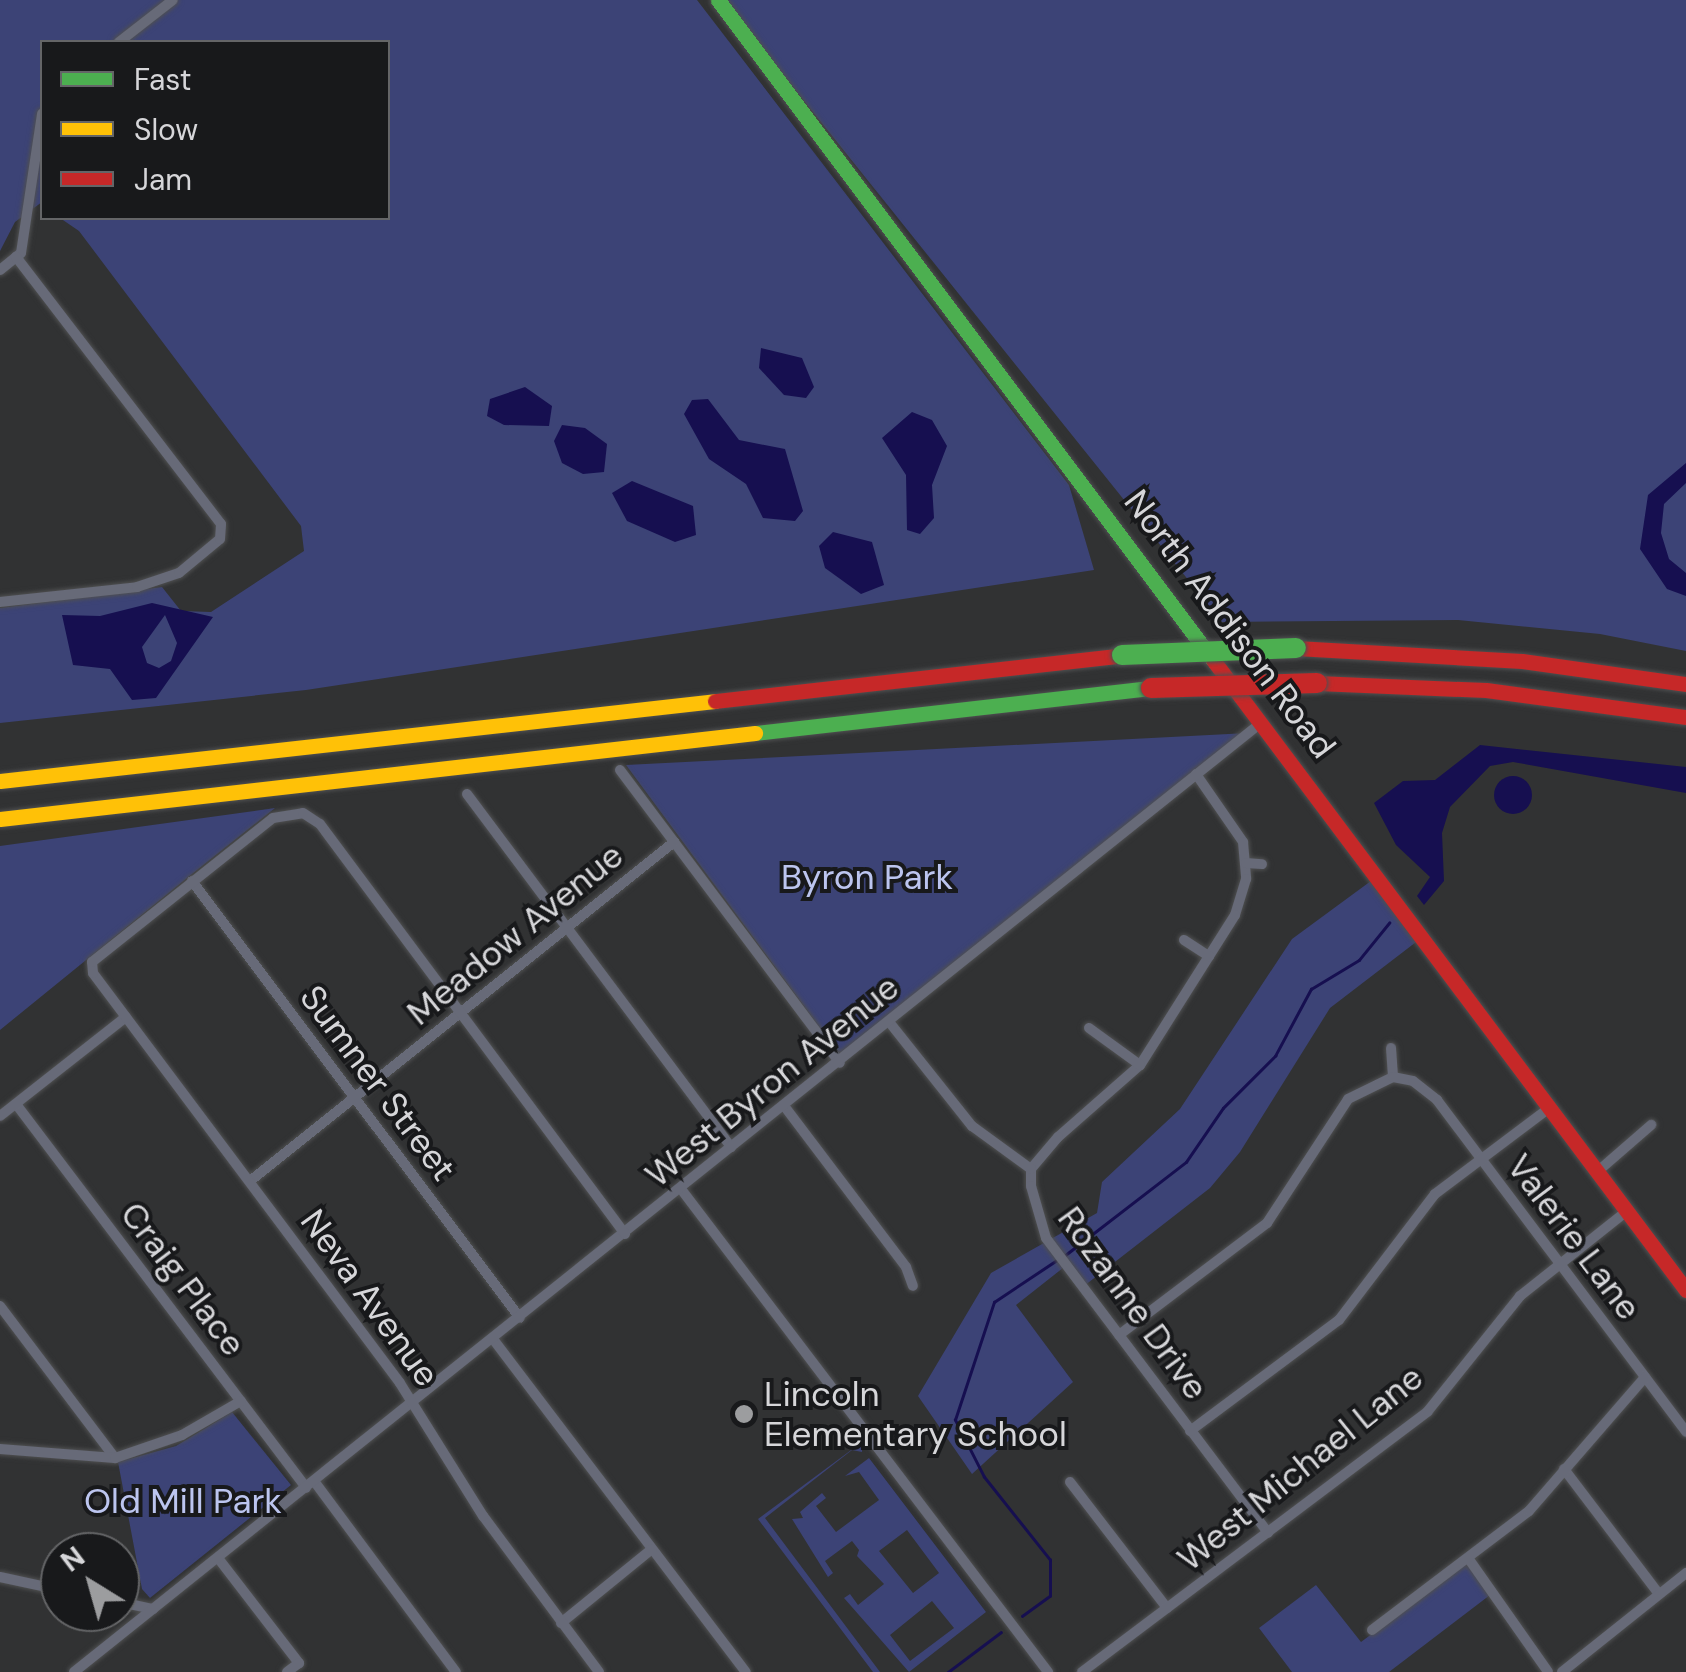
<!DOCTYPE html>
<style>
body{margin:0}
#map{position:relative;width:1686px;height:1672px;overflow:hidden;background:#313233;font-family:"DM Sans",sans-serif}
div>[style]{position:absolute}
.green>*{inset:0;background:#3c4376}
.water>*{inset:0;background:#160f50}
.round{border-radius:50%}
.stream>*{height:2.5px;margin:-1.25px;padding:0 1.25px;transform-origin:1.25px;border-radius:1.25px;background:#160f50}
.roads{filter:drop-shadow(0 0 2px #4f5051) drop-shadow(0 0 2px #4f5051)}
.street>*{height:10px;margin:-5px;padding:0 5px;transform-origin:5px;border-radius:5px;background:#676a78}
.fast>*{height:15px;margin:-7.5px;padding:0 7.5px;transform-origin:7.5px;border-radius:7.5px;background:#4caf50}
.slow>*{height:15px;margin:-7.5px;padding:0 7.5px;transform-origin:7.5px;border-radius:7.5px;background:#ffc107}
.jam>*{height:15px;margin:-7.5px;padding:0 7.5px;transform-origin:7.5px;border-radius:7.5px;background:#c62828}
.bridges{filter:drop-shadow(0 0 2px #4f5051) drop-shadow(0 0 2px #4f5051)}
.fast-bridge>*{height:20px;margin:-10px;padding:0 10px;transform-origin:10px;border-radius:10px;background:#4caf50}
.jam-bridge>*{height:20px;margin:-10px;padding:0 10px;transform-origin:10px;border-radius:10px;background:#c62828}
.dots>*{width:28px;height:28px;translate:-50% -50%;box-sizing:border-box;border:5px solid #18191b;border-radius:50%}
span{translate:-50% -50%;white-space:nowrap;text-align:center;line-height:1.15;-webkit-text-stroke:8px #18191b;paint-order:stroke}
.street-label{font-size:35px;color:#d6d6d9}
.park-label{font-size:35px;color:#bcc5ef}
.poi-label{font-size:35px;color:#d6d6d9}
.left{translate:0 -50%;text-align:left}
.legend{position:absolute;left:40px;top:40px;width:350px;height:180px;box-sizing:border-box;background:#18191b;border:2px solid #646567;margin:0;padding:12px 18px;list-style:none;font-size:30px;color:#d6d6d9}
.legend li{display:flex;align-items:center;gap:20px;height:50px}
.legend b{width:50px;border:2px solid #646567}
.north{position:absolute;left:40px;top:1532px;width:100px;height:100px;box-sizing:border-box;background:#18191b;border:2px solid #646567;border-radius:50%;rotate:323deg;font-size:28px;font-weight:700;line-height:40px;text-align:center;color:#d6d6d9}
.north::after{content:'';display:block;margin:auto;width:35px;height:45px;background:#9c9d9f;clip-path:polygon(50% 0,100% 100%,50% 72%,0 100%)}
</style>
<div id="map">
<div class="green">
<div style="clip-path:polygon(0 0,697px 0,1069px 485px,1094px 570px,306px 690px,0 723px,0 608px,162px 587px,181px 611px,211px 612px,304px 551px,301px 526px,79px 231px,60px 218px,388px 218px,388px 42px,42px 42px,42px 202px,15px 222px,0 251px)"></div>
<div style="clip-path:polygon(723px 0,1686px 0,1686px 651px,1600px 634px,1458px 620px,1222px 622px)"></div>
<div style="clip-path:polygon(1248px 733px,840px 1055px,626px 765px)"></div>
<div style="clip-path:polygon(275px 808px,192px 874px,0 1030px,0 846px)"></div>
<div style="clip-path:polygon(1375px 878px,1420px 939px,1330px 1008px,1240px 1152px,1210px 1188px,1084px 1286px,1068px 1264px,1016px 1305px,1073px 1382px,972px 1474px,918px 1396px,991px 1273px,1097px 1213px,1102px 1182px,1180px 1109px,1292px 939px)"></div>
<div style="clip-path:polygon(232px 1412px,291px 1485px,150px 1598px,142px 1589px,118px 1462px,176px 1446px)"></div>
<div style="clip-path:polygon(862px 1442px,862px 1452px,852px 1450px,765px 1518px,880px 1672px,873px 1672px,758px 1519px)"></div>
<div style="clip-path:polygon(evenodd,869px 1458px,986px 1612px,909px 1672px,844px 1598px,850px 1594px,858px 1605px,884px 1584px,857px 1556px,859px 1550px,852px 1541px,825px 1561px,833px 1573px,828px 1577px,792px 1519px,803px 1518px,800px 1512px,822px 1493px,826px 1498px,816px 1506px,836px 1532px,879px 1500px,859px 1472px,845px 1476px,869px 1458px,907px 1530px,939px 1573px,913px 1593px,879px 1551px,907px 1530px,869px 1458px,932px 1601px,954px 1628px,910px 1661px,890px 1635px,932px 1601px)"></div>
<div style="clip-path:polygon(1468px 1562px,1490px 1595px,1389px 1672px,1292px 1672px,1259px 1628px,1316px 1585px,1361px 1642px)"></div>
</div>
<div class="water">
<div style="clip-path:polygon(761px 348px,802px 358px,814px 387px,806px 398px,784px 395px,759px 368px)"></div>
<div style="clip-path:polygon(525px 387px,552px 406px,549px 426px,504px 425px,487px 416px,490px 399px)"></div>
<div style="clip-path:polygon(708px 399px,739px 440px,785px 449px,803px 511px,795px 521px,763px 518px,746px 484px,709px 459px,684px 414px,692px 400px)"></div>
<div style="clip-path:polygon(912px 412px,932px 420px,947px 446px,932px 485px,934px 518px,920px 534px,907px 530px,906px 475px,882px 438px)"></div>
<div style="clip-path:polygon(562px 425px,585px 428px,607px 444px,604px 472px,583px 474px,562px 463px,554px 441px)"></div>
<div style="clip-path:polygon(1686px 463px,1686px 483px,1664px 504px,1661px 533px,1669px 559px,1686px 573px,1686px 596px,1667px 589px,1640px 549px,1648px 495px)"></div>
<div style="clip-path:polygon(632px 481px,693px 506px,696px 535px,675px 542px,627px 521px,612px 493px)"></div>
<div style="clip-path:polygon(833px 532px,872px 542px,884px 585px,861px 594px,825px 568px,819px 546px)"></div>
<div style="clip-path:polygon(evenodd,152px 603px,213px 617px,156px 698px,132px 700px,110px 669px,73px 665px,62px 615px,100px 616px,152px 603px,165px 615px,177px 643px,171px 661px,159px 668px,147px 663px,142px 647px,165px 615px)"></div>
<div style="clip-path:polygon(1480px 745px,1686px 767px,1686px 793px,1513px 762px,1490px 766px,1450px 807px,1442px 833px,1444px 881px,1424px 905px,1417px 896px,1430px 877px,1396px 845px,1374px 803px,1403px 781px,1435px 780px)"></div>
<div class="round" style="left:1494px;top:776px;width:38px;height:38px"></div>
</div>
<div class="stream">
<div style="left:1064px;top:1256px;width:154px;rotate:-37.6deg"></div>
<div style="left:1186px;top:1162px;width:65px;rotate:-55.6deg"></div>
<div style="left:1223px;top:1108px;width:74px;rotate:-45deg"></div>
<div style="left:1275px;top:1056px;width:76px;rotate:-61.8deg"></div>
<div style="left:1311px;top:989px;width:56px;rotate:-31.1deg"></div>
<div style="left:1359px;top:960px;width:48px;rotate:-51deg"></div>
<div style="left:1022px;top:1616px;width:34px;rotate:-36deg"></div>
<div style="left:1050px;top:1596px;width:36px;rotate:-90deg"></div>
<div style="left:1050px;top:1560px;width:106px;rotate:-128.5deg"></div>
<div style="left:984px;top:1477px;width:64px;rotate:-117deg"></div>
<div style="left:955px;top:1420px;width:124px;rotate:-71.7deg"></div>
<div style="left:994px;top:1302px;width:76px;rotate:-33.7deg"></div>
<div style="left:948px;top:1672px;width:66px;rotate:-37deg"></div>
</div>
<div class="roads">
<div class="street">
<div style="left:119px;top:42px;width:68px;rotate:-37.9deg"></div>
<div style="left:0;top:270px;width:27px;rotate:-39deg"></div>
<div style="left:21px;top:253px;width:141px;rotate:-81.4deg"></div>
<div style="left:0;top:602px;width:138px;rotate:-6.2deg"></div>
<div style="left:137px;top:587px;width:44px;rotate:-18.4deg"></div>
<div style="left:179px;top:573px;width:53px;rotate:-39.7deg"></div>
<div style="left:220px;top:539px;width:15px;rotate:-86deg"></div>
<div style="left:221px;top:524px;width:337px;rotate:-127.5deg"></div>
<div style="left:620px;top:770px;width:366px;rotate:53.1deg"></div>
<div style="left:1196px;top:774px;width:83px;rotate:55.3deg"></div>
<div style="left:1243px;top:842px;width:37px;rotate:85deg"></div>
<div style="left:1246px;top:879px;width:38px;rotate:107deg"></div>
<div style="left:1235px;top:915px;width:178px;rotate:122.3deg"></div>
<div style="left:1140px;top:1065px;width:109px;rotate:138.7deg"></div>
<div style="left:1058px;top:1137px;width:42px;rotate:130.2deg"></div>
<div style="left:1031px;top:1169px;width:17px;rotate:90deg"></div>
<div style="left:1031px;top:1186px;width:54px;rotate:73.9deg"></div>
<div style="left:1046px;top:1238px;width:369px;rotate:53deg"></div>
<div style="left:467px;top:794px;width:441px;rotate:53.2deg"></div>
<div style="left:1246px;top:863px;width:16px;rotate:4deg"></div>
<div style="left:192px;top:881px;width:546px;rotate:53.11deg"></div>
<div style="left:1184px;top:940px;width:30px;rotate:33deg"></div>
<div style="left:890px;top:1023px;width:132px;rotate:51.5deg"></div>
<div style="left:972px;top:1126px;width:73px;rotate:36.1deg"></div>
<div style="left:1089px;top:1028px;width:63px;rotate:36deg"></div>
<div style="left:1391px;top:1048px;width:29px;rotate:86deg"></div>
<div style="left:16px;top:1104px;width:481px;rotate:52.9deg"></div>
<div style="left:785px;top:1107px;width:201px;rotate:52.9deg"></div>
<div style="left:906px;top:1267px;width:20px;rotate:70deg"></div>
<div style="left:0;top:1116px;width:160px;rotate:-38.2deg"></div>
<div style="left:1597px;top:1172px;width:72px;rotate:-41deg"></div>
<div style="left:250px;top:1181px;width:543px;rotate:-38.64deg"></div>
<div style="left:681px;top:1189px;width:607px;rotate:52.77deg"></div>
<div style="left:0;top:1306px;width:191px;rotate:52.9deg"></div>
<div style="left:1119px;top:1335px;width:186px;rotate:-37.1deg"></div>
<div style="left:1267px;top:1223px;width:148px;rotate:-56.8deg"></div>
<div style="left:1348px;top:1099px;width:50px;rotate:-26.1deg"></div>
<div style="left:1393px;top:1077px;width:20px;rotate:11deg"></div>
<div style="left:1413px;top:1081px;width:31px;rotate:38deg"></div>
<div style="left:1437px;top:1100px;width:415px;rotate:53.1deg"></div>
<div style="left:493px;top:1339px;width:418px;rotate:52.8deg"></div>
<div style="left:1190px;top:1431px;width:186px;rotate:-36.7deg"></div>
<div style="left:1339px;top:1320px;width:158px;rotate:-52.7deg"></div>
<div style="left:1435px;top:1194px;width:143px;rotate:-37deg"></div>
<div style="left:0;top:1449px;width:115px;rotate:4.5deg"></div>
<div style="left:115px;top:1458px;width:71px;rotate:-18.9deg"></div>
<div style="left:182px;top:1435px;width:68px;rotate:-30deg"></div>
<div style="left:1564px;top:1469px;width:157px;rotate:52.8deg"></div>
<div style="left:314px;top:1481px;width:238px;rotate:53.4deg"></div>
<div style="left:1070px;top:1482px;width:159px;rotate:52.4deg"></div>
<div style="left:218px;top:1558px;width:133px;rotate:52.4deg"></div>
<div style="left:299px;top:1663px;width:15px;rotate:143deg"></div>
<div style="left:1468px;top:1558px;width:139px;rotate:54.9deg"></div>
<div style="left:0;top:1577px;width:61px;rotate:12.2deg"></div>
<div style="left:120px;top:1602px;width:34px;rotate:12deg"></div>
<div style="left:561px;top:1623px;width:117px;rotate:-39.1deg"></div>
<div style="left:1372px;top:1630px;width:197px;rotate:-37.2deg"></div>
<div style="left:1529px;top:1511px;width:177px;rotate:-49.1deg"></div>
<div style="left:74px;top:1672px;width:1521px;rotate:-38.65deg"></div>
<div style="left:599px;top:1672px;width:194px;rotate:-126.6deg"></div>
<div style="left:483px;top:1516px;width:157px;rotate:-122deg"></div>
<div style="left:400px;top:1383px;width:512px;rotate:-126.83deg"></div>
<div style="left:93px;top:973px;width:11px;rotate:-95deg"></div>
<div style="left:92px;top:962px;width:231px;rotate:-38.5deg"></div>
<div style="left:273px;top:818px;width:30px;rotate:-9deg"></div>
<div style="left:303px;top:813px;width:20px;rotate:33deg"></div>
<div style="left:320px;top:824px;width:511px;rotate:53.35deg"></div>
<div style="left:1082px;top:1672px;width:433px;rotate:-37deg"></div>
<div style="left:1428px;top:1411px;width:147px;rotate:-51.3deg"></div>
<div style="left:1520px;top:1296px;width:137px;rotate:-38.5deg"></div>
<div style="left:1562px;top:1672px;width:159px;rotate:-38.6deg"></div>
</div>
<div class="fast">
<div style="left:718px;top:0;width:825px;rotate:53.13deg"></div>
<div style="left:755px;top:733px;width:399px;rotate:-6.5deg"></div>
</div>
<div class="slow">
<div style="left:0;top:781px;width:719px;rotate:-6.38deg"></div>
<div style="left:0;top:819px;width:760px;rotate:-6.5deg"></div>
</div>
<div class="jam">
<div style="left:1296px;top:648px;width:226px;rotate:3.3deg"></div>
<div style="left:1522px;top:661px;width:166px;rotate:8deg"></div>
<div style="left:1213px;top:660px;width:788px;rotate:53.1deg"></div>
<div style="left:1317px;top:683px;width:169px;rotate:2.4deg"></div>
<div style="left:1486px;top:690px;width:202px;rotate:7.7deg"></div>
<div style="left:715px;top:701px;width:410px;rotate:-6.4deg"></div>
</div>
</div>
<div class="bridges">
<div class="fast-bridge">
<div style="left:1122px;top:655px;width:174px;rotate:-2.3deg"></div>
</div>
<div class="jam-bridge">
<div style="left:1151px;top:688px;width:166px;rotate:-1.7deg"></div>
</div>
</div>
<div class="dots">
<div style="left:744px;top:1414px;background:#9c9d9f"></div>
</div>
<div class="street-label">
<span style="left:1230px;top:624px;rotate:53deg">North Addison Road</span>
<span style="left:515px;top:934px;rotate:-39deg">Meadow Avenue</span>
<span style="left:772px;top:1081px;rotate:-39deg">West Byron Avenue</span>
<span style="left:378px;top:1083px;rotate:53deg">Sumner Street</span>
<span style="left:1574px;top:1237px;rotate:53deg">Valerie Lane</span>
<span style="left:183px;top:1279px;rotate:53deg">Craig Place</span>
<span style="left:370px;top:1298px;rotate:54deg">Neva Avenue</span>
<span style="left:1133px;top:1303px;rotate:54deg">Rozanne Drive</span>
<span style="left:1300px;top:1468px;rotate:-39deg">West Michael Lane</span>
</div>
<div class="park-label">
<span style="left:867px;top:877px">Byron Park</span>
<span style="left:183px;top:1501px">Old Mill Park</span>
</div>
<div class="poi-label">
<span class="left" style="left:764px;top:1414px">Lincoln<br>Elementary School</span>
</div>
<ul class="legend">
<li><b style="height:12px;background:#4caf50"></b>Fast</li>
<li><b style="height:12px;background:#ffc107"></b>Slow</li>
<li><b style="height:12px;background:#c62828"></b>Jam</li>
</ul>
<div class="north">N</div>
</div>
